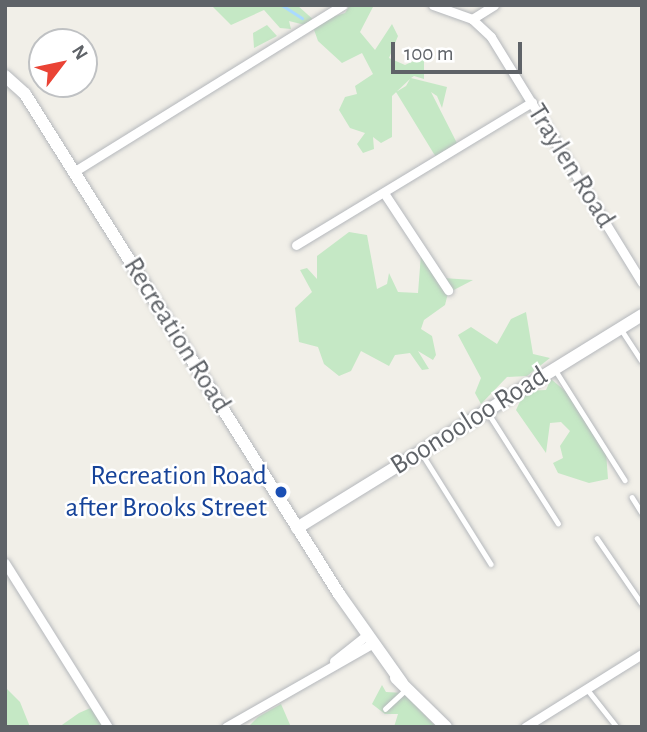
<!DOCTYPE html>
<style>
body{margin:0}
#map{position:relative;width:647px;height:732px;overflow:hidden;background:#f1efe8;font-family:"Alegreya Sans",sans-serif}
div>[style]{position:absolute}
.green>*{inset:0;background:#c5e8c5}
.stream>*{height:2.5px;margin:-1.25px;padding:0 1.25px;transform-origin:1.25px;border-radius:1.25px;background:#aadaff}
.roads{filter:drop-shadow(0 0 2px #b5b8bc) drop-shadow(0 0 2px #b5b8bc)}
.lane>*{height:4.5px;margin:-2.25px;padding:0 2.25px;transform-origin:2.25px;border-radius:2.25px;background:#fff}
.street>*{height:9px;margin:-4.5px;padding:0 4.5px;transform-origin:4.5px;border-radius:4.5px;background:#fff}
.secondary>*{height:12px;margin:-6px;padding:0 6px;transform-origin:6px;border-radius:6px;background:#fff}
.dots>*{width:19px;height:19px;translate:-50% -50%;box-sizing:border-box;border:4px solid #fff;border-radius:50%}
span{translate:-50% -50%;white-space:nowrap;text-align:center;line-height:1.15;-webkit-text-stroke:5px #fff;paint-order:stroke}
.street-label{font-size:28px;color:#5f6368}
.transit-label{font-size:28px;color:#164399}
.right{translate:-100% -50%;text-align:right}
.frame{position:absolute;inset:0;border:7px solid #5f6368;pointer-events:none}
.north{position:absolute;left:28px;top:28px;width:70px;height:70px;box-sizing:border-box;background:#fff;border:2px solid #bfc1c3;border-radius:50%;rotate:58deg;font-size:19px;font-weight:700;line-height:28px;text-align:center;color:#5f6368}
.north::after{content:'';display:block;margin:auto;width:24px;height:32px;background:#ea4335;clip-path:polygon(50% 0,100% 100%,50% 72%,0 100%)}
.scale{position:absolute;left:391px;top:42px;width:131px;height:32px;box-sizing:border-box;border:4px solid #5f6368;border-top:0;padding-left:9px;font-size:21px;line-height:24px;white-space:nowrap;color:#5f6368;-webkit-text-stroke:5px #fff;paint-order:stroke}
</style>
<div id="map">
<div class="green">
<div style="clip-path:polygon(211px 5px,297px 5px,316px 22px,345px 13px,350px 5px,374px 5px,360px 32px,375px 50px,392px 24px,398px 36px,389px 58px,405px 65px,424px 56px,424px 79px,414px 76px,411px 78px,447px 87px,442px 108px,437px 96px,431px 92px,460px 149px,440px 161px,434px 154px,396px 92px,406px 86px,410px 79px,392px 96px,392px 137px,381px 143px,373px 137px,374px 149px,363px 153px,357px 144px,365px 133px,350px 128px,339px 110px,345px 97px,357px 94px,355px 86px,373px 74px,362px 53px,342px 63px,318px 41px,313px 27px,289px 21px,291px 29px,280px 28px,264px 10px,231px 25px)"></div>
<div style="clip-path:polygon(267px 25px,277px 36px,254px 48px,253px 33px)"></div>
<div style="clip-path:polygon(349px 232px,367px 235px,377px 289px,387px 284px,389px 273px,398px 292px,418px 293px,421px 254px,443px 278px,473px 280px,448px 293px,445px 305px,424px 320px,421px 329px,432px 336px,436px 355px,433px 360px,418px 351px,429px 369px,422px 370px,410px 353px,395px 355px,389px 366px,361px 351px,351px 371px,339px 376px,324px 364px,318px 347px,299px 342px,295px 308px,312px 292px,300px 270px,307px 268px,317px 279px,317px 256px)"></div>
<div style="clip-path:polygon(526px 312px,533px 354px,550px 358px,527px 376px,507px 377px,481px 404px,475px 393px,481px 378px,458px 335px,471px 327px,497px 344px,511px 319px)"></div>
<div style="clip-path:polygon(551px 379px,571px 396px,606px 452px,608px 479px,589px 483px,558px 473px,553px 463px,563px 458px,560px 446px,570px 431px,561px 422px,550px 423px,546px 453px,516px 410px,525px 391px,546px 390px)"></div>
<div style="clip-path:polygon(382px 685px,386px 692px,404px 693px,436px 727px,394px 727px,398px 714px,385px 714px,372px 704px)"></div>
<div style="clip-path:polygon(5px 687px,20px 702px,30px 727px,5px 727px)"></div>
<div style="clip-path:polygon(281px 704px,291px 727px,248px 727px,258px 717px)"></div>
<div style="clip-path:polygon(95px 706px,108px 727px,59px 727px,79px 713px)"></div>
</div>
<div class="stream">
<div style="left:282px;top:5px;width:24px;rotate:33deg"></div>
</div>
<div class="roads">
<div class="lane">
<div style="left:621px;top:329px;width:38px;rotate:57deg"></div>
<div style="left:556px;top:371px;width:129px;rotate:57.7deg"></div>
<div style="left:487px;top:411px;width:133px;rotate:57.6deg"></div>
<div style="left:421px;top:452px;width:132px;rotate:58deg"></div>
<div style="left:632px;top:497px;width:19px;rotate:58deg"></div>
<div style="left:597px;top:538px;width:80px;rotate:55.7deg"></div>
<div style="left:587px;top:689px;width:48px;rotate:51.7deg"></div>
<div style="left:385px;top:709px;width:26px;rotate:-43deg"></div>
</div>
<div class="street">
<div style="left:433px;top:5px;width:41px;rotate:19.7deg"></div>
<div style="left:472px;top:19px;width:26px;rotate:43deg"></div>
<div style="left:491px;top:37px;width:288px;rotate:58.4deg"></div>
<div style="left:472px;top:19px;width:26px;rotate:-32deg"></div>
<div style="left:75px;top:171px;width:315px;rotate:-31.8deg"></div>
<div style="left:386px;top:196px;width:113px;rotate:56.6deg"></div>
<div style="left:296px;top:245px;width:276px;rotate:-31.2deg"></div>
<div style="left:5px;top:563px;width:194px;rotate:57.9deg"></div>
<div style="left:334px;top:661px;width:43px;rotate:-38.5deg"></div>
<div style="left:226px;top:727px;width:169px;rotate:-29.7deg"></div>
<div style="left:525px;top:727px;width:138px;rotate:-32deg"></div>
</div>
<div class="secondary">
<div style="left:5px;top:76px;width:27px;rotate:42deg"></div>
<div style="left:25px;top:94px;width:590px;rotate:57.87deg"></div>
<div style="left:339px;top:594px;width:109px;rotate:54.7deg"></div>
<div style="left:297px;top:528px;width:405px;rotate:-31.7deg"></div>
<div style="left:396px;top:678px;width:70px;rotate:44.4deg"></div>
</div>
</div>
<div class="dots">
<div style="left:281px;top:492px;background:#1a4fb4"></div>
</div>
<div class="street-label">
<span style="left:571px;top:166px;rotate:58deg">Traylen Road</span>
<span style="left:177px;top:335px;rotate:58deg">Recreation Road</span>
<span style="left:469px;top:421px;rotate:-32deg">Boonooloo Road</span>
</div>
<div class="transit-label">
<span class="right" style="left:267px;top:492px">Recreation Road<br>after Brooks Street</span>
</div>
<div class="frame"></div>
<div class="north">N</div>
<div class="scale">100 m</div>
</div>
